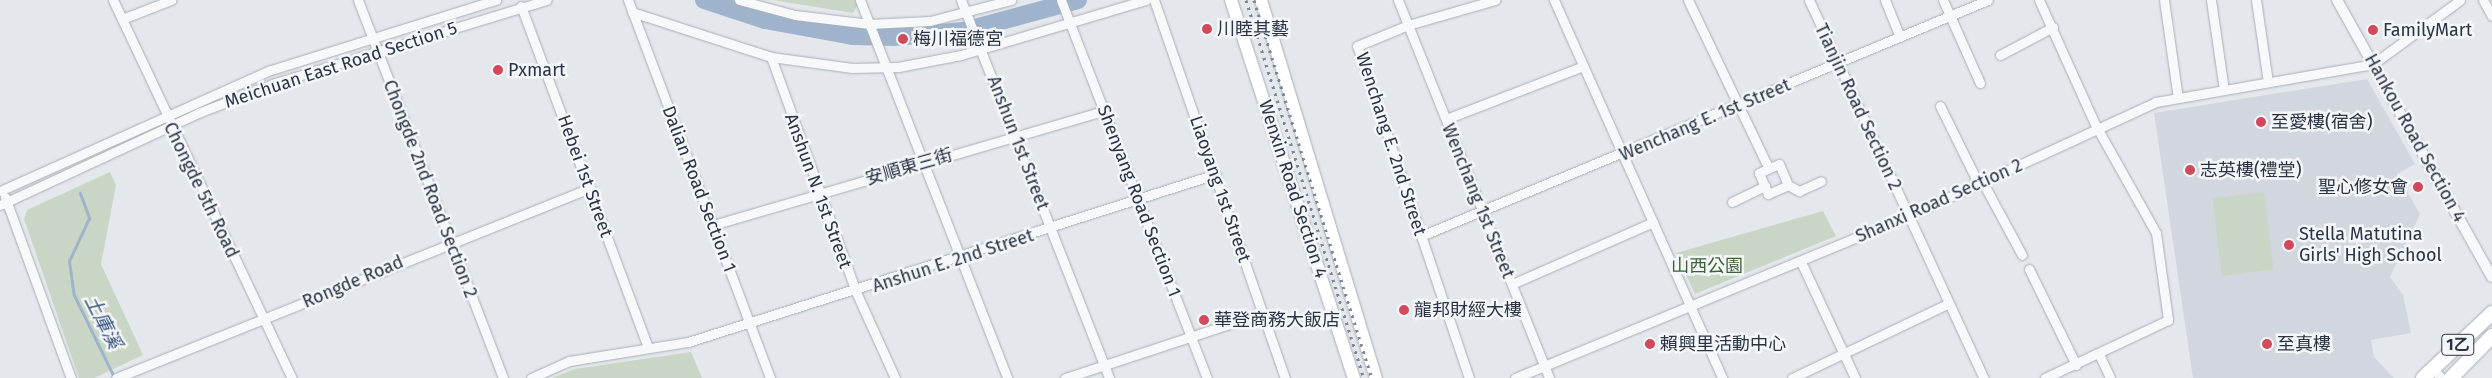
<!DOCTYPE html>
<meta charset="utf-8">
<style>
body{margin:0}
#map{position:relative;width:2492px;height:378px;overflow:hidden;background:#e4e7ec;font-family:"Fira Sans","Noto Sans TC",sans-serif}
div>[style]{position:absolute}
.built>*{inset:0;background:#d2d6de}
.green>*{inset:0;background:#c9d6c5;transform-origin:0 0}
.stream>*{height:3px;margin:-1.5px;padding:0 1.5px;transform-origin:1.5px;border-radius:1.5px;background:#9fb4cc}
.river>*{height:18px;margin:-9px;padding:0 9px;transform-origin:9px;border-radius:9px;background:#9fb4cc}
.roads{filter:drop-shadow(0 0 1px #a9aeb7) drop-shadow(0 0 1px #a9aeb7)}
.minor>*{height:9px;margin:-4.5px;padding:0 4.5px;transform-origin:4.5px;border-radius:4.5px;background:#f7f8fa}
.tertiary>*{height:10px;margin:-5px;padding:0 5px;transform-origin:5px;border-radius:5px;background:#f7f8fa}
.secondary>*{height:12px;margin:-6px;padding:0 6px;transform-origin:6px;border-radius:6px;background:#fff}
.primary>*{height:14px;margin:-7px;padding:0 7px;transform-origin:7px;border-radius:7px;background:#fff}
.rail>*{height:3px;margin-top:-1.5px;transform-origin:0;background:repeating-linear-gradient(90deg,#7d8696 0 2.5px,transparent 0 7.5px)}
.dots>*{width:14px;height:14px;translate:-50% -50%;box-sizing:border-box;border:2px solid #f4f6f9;border-radius:50%}
span{translate:-50% -50%;white-space:nowrap;text-align:center;line-height:1.15;-webkit-text-stroke:5px #f4f6f9;paint-order:stroke}
.shield-label span{padding:1px 4px;background:#f4f6f9;border:1px solid;border-radius:4px;-webkit-text-stroke-width:0}
.shield-label{font-size:16px;color:#2b3445;font-weight:700}
.poi-label{font-size:18px;color:#2b3445}
.left{translate:0 -50%;text-align:left}
.right{translate:-100% -50%;text-align:right}
.street-label{font-size:18px;color:#2b3445}
.park-label{font-size:18px;color:#3f6138}
.water-label{font-size:19px;color:#34527a;font-style:italic}
</style>
<div id="map">
<div class="built">
<div style="clip-path:polygon(2367px 79px,2415px 164px,2397px 174px,2420px 214px,2390px 277px,2403px 295px,2411px 333px,2371px 340px,2374px 357px,2394px 378px,2193px 378px,2154px 113px)"></div>
</div>
<div class="green">
<div style="clip-path:polygon(773px 0,855px 0,857px 6px,853px 13px)"></div>
<div style="clip-path:polygon(110px 172px,116px 185px,101px 264px,143px 355px,94px 378px,79px 378px,24px 219px,27px 210px)"></div>
<div style="left:2264px;top:192px;width:78px;height:52px;rotate:83deg"></div>
<div style="clip-path:polygon(1823px 211px,1836px 236px,1695px 294px,1676px 253px)"></div>
<div style="clip-path:polygon(691px 352px,702px 378px,552px 378px,575px 369px)"></div>
</div>
<div class="stream">
<div style="left:80px;top:193px;width:27px;rotate:70deg"></div>
<div style="left:89px;top:218px;width:47px;rotate:114.9deg"></div>
<div style="left:69px;top:261px;width:34px;rotate:82deg"></div>
<div style="left:74px;top:295px;width:91px;rotate:64deg"></div>
</div>
<div class="river">
<div style="left:704px;top:0;width:64px;rotate:18.2deg"></div>
<div style="left:765px;top:20px;width:89px;rotate:10.3deg"></div>
<div style="left:853px;top:36px;width:41px;rotate:1.4deg"></div>
<div style="left:894px;top:37px;width:70px;rotate:-4.9deg"></div>
<div style="left:964px;top:31px;width:118px;rotate:-15.2deg"></div>
</div>
<div class="roads">
<div class="minor">
<div style="left:113px;top:0;width:418px;rotate:64.7deg"></div>
<div style="left:358px;top:0;width:405px;rotate:69deg"></div>
<div style="left:628px;top:0;width:404px;rotate:69.4deg"></div>
<div style="left:739px;top:0;width:58px;rotate:15deg"></div>
<div style="left:795px;top:15px;width:75px;rotate:6.9deg"></div>
<div style="left:869px;top:24px;width:61px;rotate:-2.8deg"></div>
<div style="left:930px;top:21px;width:84px;rotate:-14.5deg"></div>
<div style="left:860px;top:0;width:406px;rotate:68.7deg"></div>
<div style="left:961px;top:0;width:406px;rotate:68.6deg"></div>
<div style="left:1061px;top:0;width:405px;rotate:68.9deg"></div>
<div style="left:1154px;top:0;width:400px;rotate:70.9deg"></div>
<div style="left:1398px;top:0;width:407px;rotate:68.2deg"></div>
<div style="left:1554px;top:0;width:414px;rotate:66deg"></div>
<div style="left:1688px;top:0;width:187px;rotate:64.4deg"></div>
<div style="left:1809px;top:0;width:417px;rotate:65.2deg"></div>
<div style="left:1885px;top:0;width:40px;rotate:68deg"></div>
<div style="left:1943px;top:0;width:91px;rotate:66deg"></div>
<div style="left:2039px;top:0;width:138px;rotate:65.7deg"></div>
<div style="left:2096px;top:126px;width:123px;rotate:60.7deg"></div>
<div style="left:2156px;top:233px;width:88px;rotate:82.1deg"></div>
<div style="left:2168px;top:320px;width:136px;rotate:154.8deg"></div>
<div style="left:2164px;top:0;width:99px;rotate:81.9deg"></div>
<div style="left:2211px;top:0;width:91px;rotate:81.8deg"></div>
<div style="left:2256px;top:0;width:83px;rotate:81.7deg"></div>
<div style="left:2483px;top:0;width:18px;rotate:61deg"></div>
<div style="left:521px;top:6px;width:364px;rotate:69.6deg"></div>
<div style="left:632px;top:12px;width:146px;rotate:17.9deg"></div>
<div style="left:771px;top:57px;width:82px;rotate:7.7deg"></div>
<div style="left:852px;top:68px;width:46px;rotate:-1.2deg"></div>
<div style="left:898px;top:67px;width:64px;rotate:-10.8deg"></div>
<div style="left:961px;top:55px;width:193px;rotate:-16.6deg"></div>
<div style="left:122px;top:19px;width:53px;rotate:-21.2deg"></div>
<div style="left:2000px;top:55px;width:60px;rotate:-27.8deg"></div>
<div style="left:771px;top:57px;width:250px;rotate:70.1deg"></div>
<div style="left:856px;top:292px;width:94px;rotate:65.6deg"></div>
<div style="left:1940px;top:106px;width:86px;rotate:63.7deg"></div>
<div style="left:1446px;top:119px;width:147px;rotate:-21.1deg"></div>
<div style="left:1982px;top:181px;width:84px;rotate:61.6deg"></div>
<div style="left:1788px;top:185px;width:23px;rotate:-113deg"></div>
<div style="left:1779px;top:164px;width:22px;rotate:156deg"></div>
<div style="left:1759px;top:173px;width:23px;rotate:67deg"></div>
<div style="left:1768px;top:194px;width:22px;rotate:-24deg"></div>
<div style="left:1788px;top:185px;width:13px;rotate:29deg"></div>
<div style="left:1799px;top:191px;width:24px;rotate:-24deg"></div>
<div style="left:0;top:191px;width:297px;rotate:-24.1deg"></div>
<div style="left:271px;top:70px;width:236px;rotate:-17.3deg"></div>
<div style="left:5px;top:197px;width:193px;rotate:70deg"></div>
<div style="left:1732px;top:202px;width:37px;rotate:-26deg"></div>
<div style="left:0;top:205px;width:218px;rotate:-24.9deg"></div>
<div style="left:198px;top:113px;width:83px;rotate:-21.3deg"></div>
<div style="left:275px;top:83px;width:284px;rotate:-17deg"></div>
<div style="left:713px;top:225px;width:409px;rotate:-16.3deg"></div>
<div style="left:1421px;top:236px;width:614px;rotate:-22.6deg"></div>
<div style="left:1801px;top:262px;width:128px;rotate:65deg"></div>
<div style="left:2029px;top:269px;width:107px;rotate:63.9deg"></div>
<div style="left:1512px;top:284px;width:154px;rotate:-23.7deg"></div>
<div style="left:2099px;top:354px;width:26px;rotate:65deg"></div>
<div style="left:2433px;top:368px;width:13px;rotate:51deg"></div>
<div style="left:116px;top:378px;width:511px;rotate:-21.84deg"></div>
<div style="left:531px;top:378px;width:42px;rotate:-24.1deg"></div>
<div style="left:569px;top:361px;width:121px;rotate:-9.1deg"></div>
<div style="left:688px;top:342px;width:554px;rotate:-17.65deg"></div>
<div style="left:1065px;top:378px;width:208px;rotate:-18.2deg"></div>
<div style="left:1469px;top:378px;width:350px;rotate:-108.6deg"></div>
<div style="left:1357px;top:46px;width:55px;rotate:-22.4deg"></div>
<div style="left:1408px;top:25px;width:91px;rotate:-16deg"></div>
<div style="left:1515px;top:378px;width:425px;rotate:-22.4deg"></div>
<div style="left:1908px;top:216px;width:273px;rotate:-24.7deg"></div>
<div style="left:2156px;top:102px;width:220px;rotate:-9.9deg"></div>
<div style="left:2373px;top:64px;width:108px;rotate:-36.3deg"></div>
<div style="left:1792px;top:378px;width:172px;rotate:-25.5deg"></div>
</div>
<div class="tertiary">
<div style="left:2337px;top:0;width:317px;rotate:60.8deg"></div>
</div>
<div class="secondary">
<div style="left:1231px;top:0;width:398px;rotate:72deg"></div>
<div style="left:1261px;top:0;width:395px;rotate:73.1deg"></div>
</div>
<div class="primary">
<div style="left:2423px;top:378px;width:95px;rotate:-43.3deg"></div>
<div style="left:2451px;top:378px;width:59px;rotate:-45.7deg"></div>
</div>
</div>
<div class="rail">
<div style="left:1246px;top:0;width:396px;rotate:72.7deg"></div>
<div style="left:1254px;top:0;width:396px;rotate:72.7deg"></div>
</div>
<div class="dots">
<div style="left:1207px;top:29px;background:#d1495b"></div>
<div style="left:2373px;top:30px;background:#d1495b"></div>
<div style="left:903px;top:39px;background:#d1495b"></div>
<div style="left:498px;top:70px;background:#d1495b"></div>
<div style="left:2261px;top:122px;background:#d1495b"></div>
<div style="left:2190px;top:170px;background:#d1495b"></div>
<div style="left:2418px;top:187px;background:#d1495b"></div>
<div style="left:2289px;top:245px;background:#d1495b"></div>
<div style="left:1404px;top:310px;background:#d1495b"></div>
<div style="left:1204px;top:320px;background:#d1495b"></div>
<div style="left:1650px;top:344px;background:#d1495b"></div>
<div style="left:2267px;top:344px;background:#d1495b"></div>
</div>
<div class="shield-label">
<span style="left:2458px;top:345px">1乙</span>
</div>
<div class="poi-label">
<span class="left" style="left:1217px;top:29px">川睦其藝</span>
<span class="left" style="left:2383px;top:30px">FamilyMart</span>
<span class="left" style="left:913px;top:39px">梅川福德宮</span>
<span class="left" style="left:508px;top:70px">Pxmart</span>
<span class="left" style="left:2271px;top:122px">至愛樓(宿舍)</span>
<span class="left" style="left:2200px;top:170px">志英樓(禮堂)</span>
<span class="right" style="left:2408px;top:187px">聖心修女會</span>
<span class="left" style="left:2299px;top:245px">Stella Matutina<br>Girls' High School</span>
<span class="left" style="left:1414px;top:310px">龍邦財經大樓</span>
<span class="left" style="left:1214px;top:320px">華登商務大飯店</span>
<span class="left" style="left:1660px;top:344px">賴興里活動中心</span>
<span class="left" style="left:2277px;top:344px">至真樓</span>
</div>
<div class="street-label">
<span style="left:341px;top:65px;rotate:-18deg">Meichuan East Road Section 5</span>
<span style="left:1858px;top:107px;rotate:65deg">Tianjin Road Section 2</span>
<span style="left:1705px;top:120px;rotate:-23deg">Wenchang E. 1st Street</span>
<span style="left:2415px;top:138px;rotate:61deg">Hankou Road Section 4</span>
<span style="left:1018px;top:143px;rotate:69deg">Anshun 1st Street</span>
<span style="left:1391px;top:144px;rotate:72deg">Wenchang E. 2nd Street</span>
<span style="left:909px;top:167px;rotate:-16deg">安順東三街</span>
<span style="left:585px;top:176px;rotate:70deg">Hebei 1st Street</span>
<span style="left:430px;top:189px;rotate:69deg">Chongde 2nd Road Section 2</span>
<span style="left:699px;top:189px;rotate:69deg">Dalian Road Section 1</span>
<span style="left:1220px;top:189px;rotate:71deg">Liaoyang 1st Street</span>
<span style="left:1293px;top:189px;rotate:72deg">Wenxin Road Section 4</span>
<span style="left:201px;top:190px;rotate:64deg">Chongde 5th Road</span>
<span style="left:818px;top:191px;rotate:70deg">Anshun N. 1st Street</span>
<span style="left:1139px;top:201px;rotate:69deg">Shenyang Road Section 1</span>
<span style="left:1478px;top:201px;rotate:68deg">Wenchang 1st Street</span>
<span style="left:1939px;top:201px;rotate:-24deg">Shanxi Road Section 2</span>
<span style="left:953px;top:261px;rotate:-18deg">Anshun E. 2nd Street</span>
<span style="left:353px;top:282px;rotate:-23deg">Rongde Road</span>
</div>
<div class="park-label">
<span style="left:1707px;top:266px">山西公園</span>
</div>
<div class="water-label">
<span style="left:103px;top:322px;rotate:63deg">土庫溪</span>
</div>
</div>
